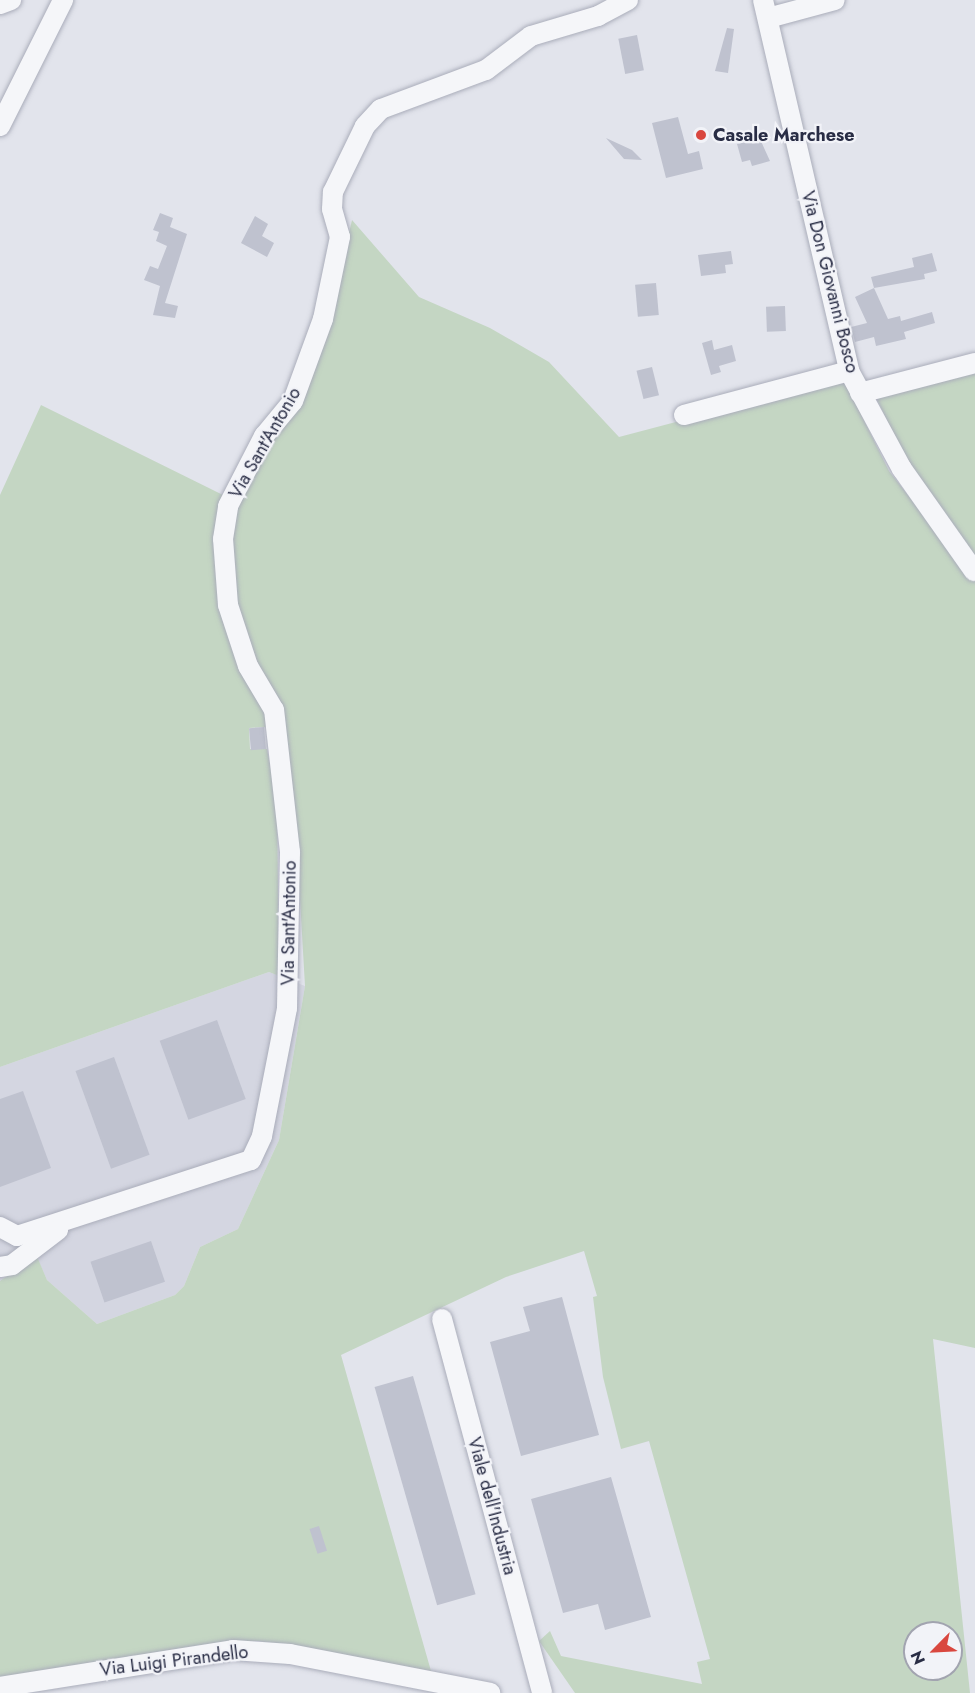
<!DOCTYPE html>
<style>
body{margin:0}
#map{position:relative;width:975px;height:1693px;overflow:hidden;background:#e2e4ec;font-family:Jost,sans-serif}
div>[style]{position:absolute}
.built>*{inset:0;background:#d4d6e1}
.green>*{inset:0;background:#c4d6c3}
.building>*{inset:0;background:#bfc2cf;transform-origin:0 0}
.roads{filter:drop-shadow(0 0 2px #aaadba) drop-shadow(0 0 2px #aaadba)}
.minor>*{height:20px;margin:-10px;padding:0 10px;transform-origin:10px;border-radius:10px;background:#f5f6f9}
.dots>*{width:16px;height:16px;translate:-50% -50%;box-sizing:border-box;border:3px solid #f2f3f8;border-radius:50%}
span{translate:-50% -50%;white-space:nowrap;text-align:center;line-height:1.15;-webkit-text-stroke:4.5px #f2f3f8;paint-order:stroke}
.poi-label{font-size:18px;color:#292d45;font-weight:700}
.left{translate:0 -50%;text-align:left}
.street-label{font-size:18px;color:#292d45}
.north{position:absolute;left:903px;top:1621px;width:60px;height:60px;box-sizing:border-box;background:#f2f3f8;border:2px solid #a2a4b0;border-radius:50%;rotate:246deg;font-size:16px;font-weight:700;line-height:24px;text-align:center;color:#292d45}
.north::after{content:'';display:block;margin:auto;width:21px;height:27px;background:#d9473f;clip-path:polygon(50% 0,100% 100%,50% 72%,0 100%)}
</style>
<div id="map">
<div class="built">
<div style="clip-path:polygon(269px 972px,305px 986px,279px 1140px,238px 1229px,200px 1247px,184px 1286px,175px 1295px,97px 1324px,47px 1280px,36px 1255px,0 1281px,0 1067px)"></div>
</div>
<div class="green">
<div style="clip-path:polygon(evenodd,352px 220px,419px 297px,490px 328px,549px 362px,619px 437px,843px 378px,889px 471px,975px 581px,975px 1348px,933px 1339px,970px 1693px,575px 1693px,539px 1641px,550px 1631px,561px 1656px,702px 1684px,697px 1662px,710px 1659px,649px 1441px,621px 1449px,603px 1377px,593px 1297px,597px 1296px,584px 1251px,506px 1277px,341px 1355px,431px 1671px,259px 1641px,201px 1645px,0 1678px,0 1281px,36px 1254px,47px 1280px,97px 1324px,175px 1295px,184px 1286px,200px 1247px,238px 1229px,279px 1140px,305px 986px,294px 796px,279px 705px,238px 630px,229px 515px,328px 324px,352px 220px,915px 1633px,951px 1633px,951px 1669px,915px 1669px,915px 1633px)"></div>
<div style="clip-path:polygon(975px 370px,975px 561px,909px 468px,876px 397px)"></div>
<div style="clip-path:polygon(41px 405px,223px 495px,216px 529px,265px 705px,267px 727px,249px 728px,250px 749px,267px 749px,277px 798px,279px 976px,269px 972px,0 1067px,0 495px)"></div>
</div>
<div class="building">
<div style="clip-path:polygon(727px 28px,734px 29px,728px 73px,715px 71px)"></div>
<div style="left:637px;top:35px;width:36px;height:19px;rotate:79deg"></div>
<div style="clip-path:polygon(678px 117px,688px 154px,699px 151px,703px 169px,666px 178px,652px 123px)"></div>
<div style="clip-path:polygon(606px 138px,632px 150px,642px 160px,624px 159px)"></div>
<div style="clip-path:polygon(760px 139px,770px 161px,752px 166px,750px 160px,742px 162px,737px 144px)"></div>
<div style="clip-path:polygon(160px 213px,173px 218px,170px 227px,187px 234px,165px 303px,178px 306px,175px 318px,153px 315px,160px 286px,144px 280px,150px 266px,158px 269px,167px 246px,156px 241px,159px 232px,153px 230px)"></div>
<div style="clip-path:polygon(255px 216px,268px 224px,262px 236px,274px 243px,267px 257px,241px 243px)"></div>
<div style="clip-path:polygon(731px 251px,733px 264px,725px 265px,726px 273px,701px 276px,698px 255px)"></div>
<div style="clip-path:polygon(932px 253px,937px 271px,924px 274px,925px 279px,874px 288px,871px 277px,914px 267px,912px 258px)"></div>
<div style="left:656px;top:283px;width:32px;height:21px;rotate:85deg"></div>
<div style="clip-path:polygon(874px 288px,888px 319px,900px 316px,901px 321px,932px 312px,935px 323px,904px 332px,906px 339px,876px 346px,874px 337px,855px 342px,851px 327px,867px 323px,855px 297px)"></div>
<div style="left:785px;top:306px;width:25px;height:19px;rotate:88deg"></div>
<div style="clip-path:polygon(712px 340px,714px 350px,732px 345px,736px 361px,719px 366px,721px 372px,711px 375px,702px 343px)"></div>
<div style="left:652px;top:367px;width:29px;height:16px;rotate:76deg"></div>
<div style="left:264px;top:727px;width:22px;height:15px;rotate:85deg"></div>
<div style="left:217px;top:1020px;width:84px;height:61px;rotate:70deg"></div>
<div style="left:114px;top:1057px;width:104px;height:41px;rotate:70deg"></div>
<div style="clip-path:polygon(23px 1091px,51px 1168px,0 1187px,0 1099px)"></div>
<div style="left:151px;top:1241px;width:43px;height:64px;rotate:71deg"></div>
<div style="clip-path:polygon(562px 1297px,599px 1435px,521px 1456px,490px 1342px,530px 1331px,523px 1307px)"></div>
<div style="left:413px;top:1376px;width:227px;height:40px;rotate:74deg"></div>
<div style="clip-path:polygon(611px 1477px,651px 1617px,605px 1630px,598px 1604px,563px 1613px,531px 1499px)"></div>
<div style="left:319px;top:1526px;width:26px;height:10px;rotate:72deg"></div>
</div>
<div class="roads">
<div class="minor">
<div style="left:763px;top:0;width:381px;rotate:76.9deg"></div>
<div style="left:849px;top:371px;width:111px;rotate:61.6deg"></div>
<div style="left:902px;top:469px;width:125px;rotate:54.8deg"></div>
<div style="left:0;top:4px;width:12px;rotate:-20deg"></div>
<div style="left:768px;top:18px;width:69px;rotate:-15deg"></div>
<div style="left:0;top:126px;width:141px;rotate:-63.4deg"></div>
<div style="left:860px;top:393px;width:119px;rotate:-14.6deg"></div>
<div style="left:684px;top:415px;width:171px;rotate:-14.9deg"></div>
<div style="left:0;top:1227px;width:19px;rotate:28deg"></div>
<div style="left:17px;top:1236px;width:246px;rotate:-18deg"></div>
<div style="left:251px;top:1160px;width:26px;rotate:-65deg"></div>
<div style="left:262px;top:1136px;width:130px;rotate:-78.9deg"></div>
<div style="left:287px;top:1008px;width:156px;rotate:-88.9deg"></div>
<div style="left:290px;top:852px;width:143px;rotate:-96.4deg"></div>
<div style="left:274px;top:710px;width:51px;rotate:-120.6deg"></div>
<div style="left:248px;top:666px;width:64px;rotate:-108.2deg"></div>
<div style="left:228px;top:605px;width:66px;rotate:-94.3deg"></div>
<div style="left:223px;top:539px;width:33px;rotate:-81deg"></div>
<div style="left:228px;top:506px;width:79px;rotate:-62.8deg"></div>
<div style="left:264px;top:436px;width:45px;rotate:-50.4deg"></div>
<div style="left:293px;top:401px;width:87px;rotate:-69.9deg"></div>
<div style="left:323px;top:319px;width:84px;rotate:-78.3deg"></div>
<div style="left:340px;top:237px;width:29px;rotate:-106deg"></div>
<div style="left:332px;top:209px;width:17px;rotate:-87deg"></div>
<div style="left:333px;top:192px;width:73px;rotate:-64.1deg"></div>
<div style="left:365px;top:126px;width:23px;rotate:-47deg"></div>
<div style="left:381px;top:109px;width:112px;rotate:-20.4deg"></div>
<div style="left:486px;top:70px;width:56px;rotate:-37.1deg"></div>
<div style="left:531px;top:36px;width:70px;rotate:-16.6deg"></div>
<div style="left:598px;top:16px;width:34px;rotate:-28deg"></div>
<div style="left:0;top:1267px;width:12px;rotate:-9deg"></div>
<div style="left:12px;top:1265px;width:58px;rotate:-37.3deg"></div>
<div style="left:442px;top:1319px;width:387px;rotate:75deg"></div>
<div style="left:0;top:1687px;width:236px;rotate:-9deg"></div>
<div style="left:233px;top:1650px;width:57px;rotate:4deg"></div>
<div style="left:290px;top:1654px;width:204px;rotate:11deg"></div>
</div>
</div>
<div class="dots">
<div style="left:701px;top:135px;background:#d9473f"></div>
</div>
<div class="poi-label">
<span class="left" style="left:713px;top:135px">Casale Marchese</span>
</div>
<div class="street-label">
<span style="left:830px;top:282px;rotate:76deg">Via Don Giovanni Bosco</span>
<span style="left:265px;top:443px;rotate:-60deg">Via Sant'Antonio</span>
<span style="left:289px;top:923px;rotate:-89deg">Via Sant'Antonio</span>
<span style="left:492px;top:1506px;rotate:75deg">Viale dell'Industria</span>
<span style="left:174px;top:1661px;rotate:-7deg">Via Luigi Pirandello</span>
</div>
<div class="north">N</div>
</div>
